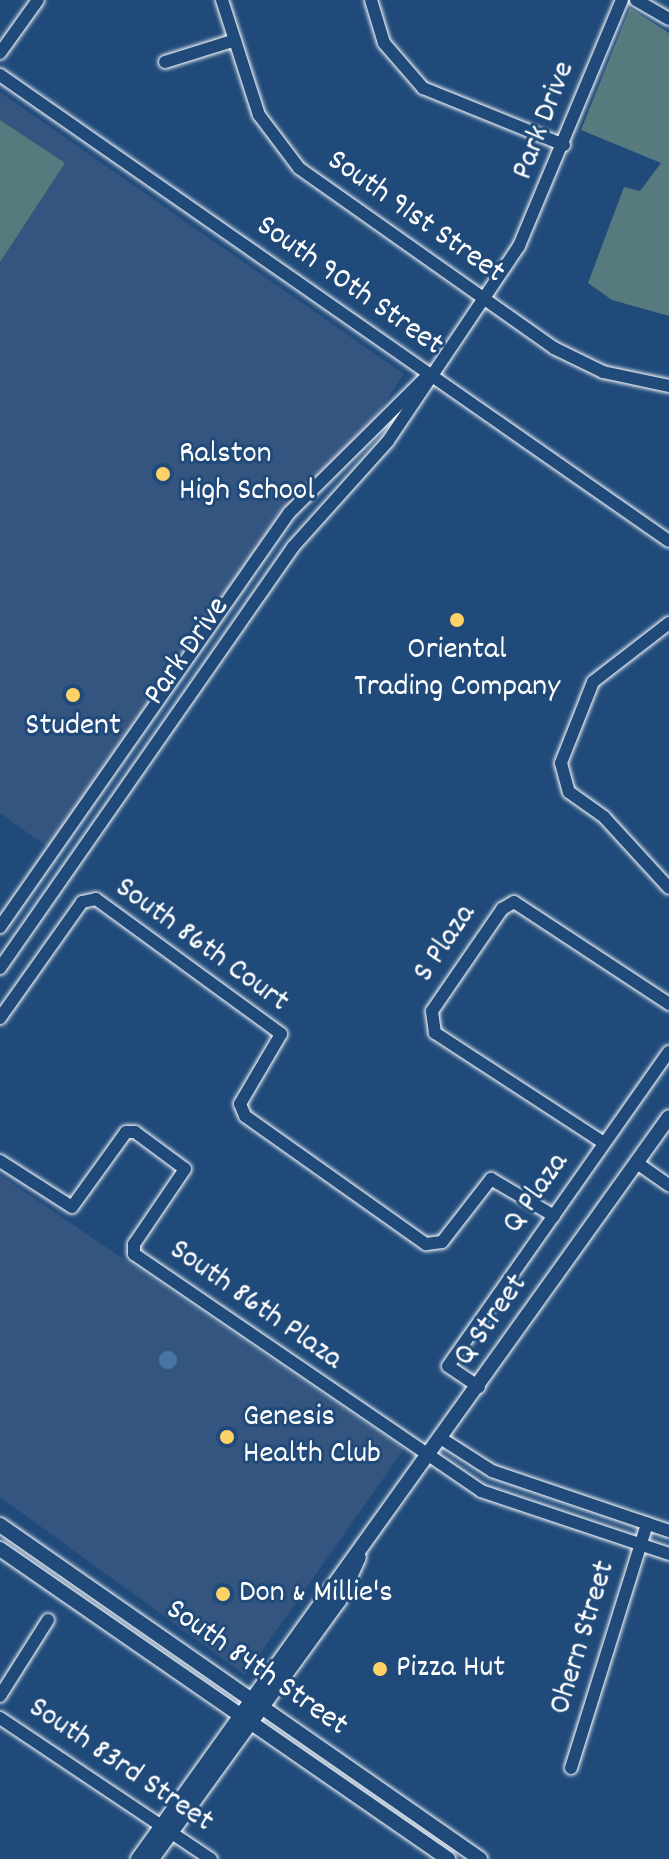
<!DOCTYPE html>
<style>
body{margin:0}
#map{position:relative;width:669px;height:1859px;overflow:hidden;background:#1f4a7a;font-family:Dekko,sans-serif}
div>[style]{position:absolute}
.built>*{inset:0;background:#34557f}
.green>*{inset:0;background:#577a7e}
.water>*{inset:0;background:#4875a3}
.round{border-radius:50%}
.roads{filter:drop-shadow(0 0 2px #fff) drop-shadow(0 0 2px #fff)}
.minor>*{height:12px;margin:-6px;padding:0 6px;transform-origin:6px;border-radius:6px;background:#1f4a7a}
.major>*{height:14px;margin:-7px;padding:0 7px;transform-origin:7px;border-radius:7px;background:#1f4a7a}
.dots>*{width:22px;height:22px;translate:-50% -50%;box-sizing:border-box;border:4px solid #1f4a7a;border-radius:50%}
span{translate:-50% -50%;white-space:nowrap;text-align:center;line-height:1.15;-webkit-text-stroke:6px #1f4a7a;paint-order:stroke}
.street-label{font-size:32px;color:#fff}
.poi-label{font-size:32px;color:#fff}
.left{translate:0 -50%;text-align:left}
</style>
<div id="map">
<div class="built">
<div style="clip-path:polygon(0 92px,404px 374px,363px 436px,289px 513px,53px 851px,0 813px)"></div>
<div style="clip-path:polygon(0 1175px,404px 1449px,245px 1675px,0 1497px)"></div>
</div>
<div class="green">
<div style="clip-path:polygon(630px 8px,669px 33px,669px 316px,612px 300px,588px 283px,624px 187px,640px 191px,661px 163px,581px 130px)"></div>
<div style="clip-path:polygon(0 120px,65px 163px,0 262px)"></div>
</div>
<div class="water">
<div class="round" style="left:159px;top:1351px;width:18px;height:18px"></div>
</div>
<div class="roads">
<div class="minor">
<div style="left:222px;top:0;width:121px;rotate:72.2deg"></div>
<div style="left:259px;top:115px;width:66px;rotate:53deg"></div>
<div style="left:299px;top:168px;width:312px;rotate:35.2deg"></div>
<div style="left:554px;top:348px;width:55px;rotate:26.1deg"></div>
<div style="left:603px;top:372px;width:67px;rotate:12deg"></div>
<div style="left:371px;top:0;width:45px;rotate:73.2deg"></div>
<div style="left:384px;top:43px;width:60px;rotate:49.1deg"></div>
<div style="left:423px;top:88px;width:152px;rotate:22deg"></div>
<div style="left:636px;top:0;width:38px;rotate:30deg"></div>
<div style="left:0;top:53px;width:65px;rotate:-54.4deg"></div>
<div style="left:165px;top:62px;width:73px;rotate:-17.4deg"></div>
<div style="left:0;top:75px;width:815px;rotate:34.86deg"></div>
<div style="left:669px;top:623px;width:96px;rotate:142.2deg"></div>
<div style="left:593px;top:682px;width:87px;rotate:111.6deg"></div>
<div style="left:561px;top:763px;width:30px;rotate:75deg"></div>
<div style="left:569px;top:792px;width:43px;rotate:35.5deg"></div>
<div style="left:604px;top:817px;width:96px;rotate:47.5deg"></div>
<div style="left:0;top:927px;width:505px;rotate:-55.08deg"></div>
<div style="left:289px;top:513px;width:196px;rotate:-44.8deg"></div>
<div style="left:0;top:968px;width:513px;rotate:-55.16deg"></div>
<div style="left:293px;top:547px;width:142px;rotate:-48.1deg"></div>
<div style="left:388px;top:441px;width:235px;rotate:-56.1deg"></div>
<div style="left:519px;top:246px;width:267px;rotate:-67.3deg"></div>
<div style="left:0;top:1018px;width:142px;rotate:-54.7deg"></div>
<div style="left:82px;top:902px;width:14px;rotate:-12deg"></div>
<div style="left:96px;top:899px;width:229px;rotate:36.1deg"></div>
<div style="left:281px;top:1034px;width:81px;rotate:120.4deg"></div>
<div style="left:240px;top:1104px;width:13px;rotate:67deg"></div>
<div style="left:245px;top:1116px;width:222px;rotate:35.3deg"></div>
<div style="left:426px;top:1244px;width:16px;rotate:-7deg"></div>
<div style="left:442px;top:1242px;width:80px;rotate:-52.1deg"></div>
<div style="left:491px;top:1179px;width:73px;rotate:30.4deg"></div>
<div style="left:604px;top:1143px;width:202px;rotate:-146.9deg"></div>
<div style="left:435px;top:1033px;width:22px;rotate:-98deg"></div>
<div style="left:432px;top:1011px;width:124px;rotate:-55.5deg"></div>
<div style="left:502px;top:909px;width:14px;rotate:-30deg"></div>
<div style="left:514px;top:902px;width:186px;rotate:33.3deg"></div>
<div style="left:0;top:1161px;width:85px;rotate:32.6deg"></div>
<div style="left:72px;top:1207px;width:92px;rotate:-54.2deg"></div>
<div style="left:126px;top:1132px;width:9px"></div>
<div style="left:135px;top:1132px;width:62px;rotate:36.5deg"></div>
<div style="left:185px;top:1169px;width:91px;rotate:124.2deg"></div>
<div style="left:134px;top:1244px;width:10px;rotate:90deg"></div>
<div style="left:134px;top:1254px;width:420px;rotate:34.3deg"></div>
<div style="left:481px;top:1491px;width:198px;rotate:18.5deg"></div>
<div style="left:637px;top:1163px;width:39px;rotate:35deg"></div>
<div style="left:479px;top:1387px;width:37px;rotate:-146deg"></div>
<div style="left:448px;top:1366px;width:384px;rotate:-54.9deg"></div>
<div style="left:442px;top:1439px;width:59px;rotate:32.6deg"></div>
<div style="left:492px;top:1471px;width:187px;rotate:18.7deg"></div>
<div style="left:0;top:1696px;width:90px;rotate:-57.7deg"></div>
<div style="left:0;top:1718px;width:254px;rotate:33.8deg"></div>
<div style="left:571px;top:1768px;width:256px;rotate:-72.7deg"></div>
</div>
<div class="major">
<div style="left:0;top:1525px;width:585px;rotate:34.83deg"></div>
<div style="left:0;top:1549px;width:545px;rotate:34.68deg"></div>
<div style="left:138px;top:1859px;width:912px;rotate:-54.41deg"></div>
<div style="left:152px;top:1859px;width:319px;rotate:-54.1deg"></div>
<div style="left:339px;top:1601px;width:48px;rotate:-65.6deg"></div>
</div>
</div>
<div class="dots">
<div style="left:163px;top:474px;background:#ffd166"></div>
<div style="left:457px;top:620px;background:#ffd166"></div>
<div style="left:73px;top:695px;background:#ffd166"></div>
<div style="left:227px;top:1437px;background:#ffd166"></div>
<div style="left:223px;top:1594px;background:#ffd166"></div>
<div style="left:380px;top:1669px;background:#ffd166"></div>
</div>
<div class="street-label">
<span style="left:545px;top:121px;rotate:-69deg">Park Drive</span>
<span style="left:415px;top:218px;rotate:35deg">South 91st Street</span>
<span style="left:349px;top:287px;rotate:35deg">South 90th Street</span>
<span style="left:188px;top:652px;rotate:-55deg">Park Drive</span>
<span style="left:446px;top:944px;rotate:-56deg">S Plaza</span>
<span style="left:201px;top:946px;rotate:36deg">South 86th Court</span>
<span style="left:537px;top:1194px;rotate:-55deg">Q Plaza</span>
<span style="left:255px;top:1306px;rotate:35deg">South 86th Plaza</span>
<span style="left:492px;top:1321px;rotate:-55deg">Q Street</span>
<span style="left:584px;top:1638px;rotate:-73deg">Ohern Street</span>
<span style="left:256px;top:1669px;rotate:35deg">South 84th Street</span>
<span style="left:120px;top:1766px;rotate:34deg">South 83rd Street</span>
</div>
<div class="poi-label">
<span class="left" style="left:179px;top:474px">Ralston<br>High School</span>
<span style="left:457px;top:670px">Oriental<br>Trading Company</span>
<span style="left:73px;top:727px">Student</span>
<span class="left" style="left:243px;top:1437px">Genesis<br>Health Club</span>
<span class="left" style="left:239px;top:1594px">Don &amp; Millie's</span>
<span class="left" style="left:396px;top:1669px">Pizza Hut</span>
</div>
</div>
